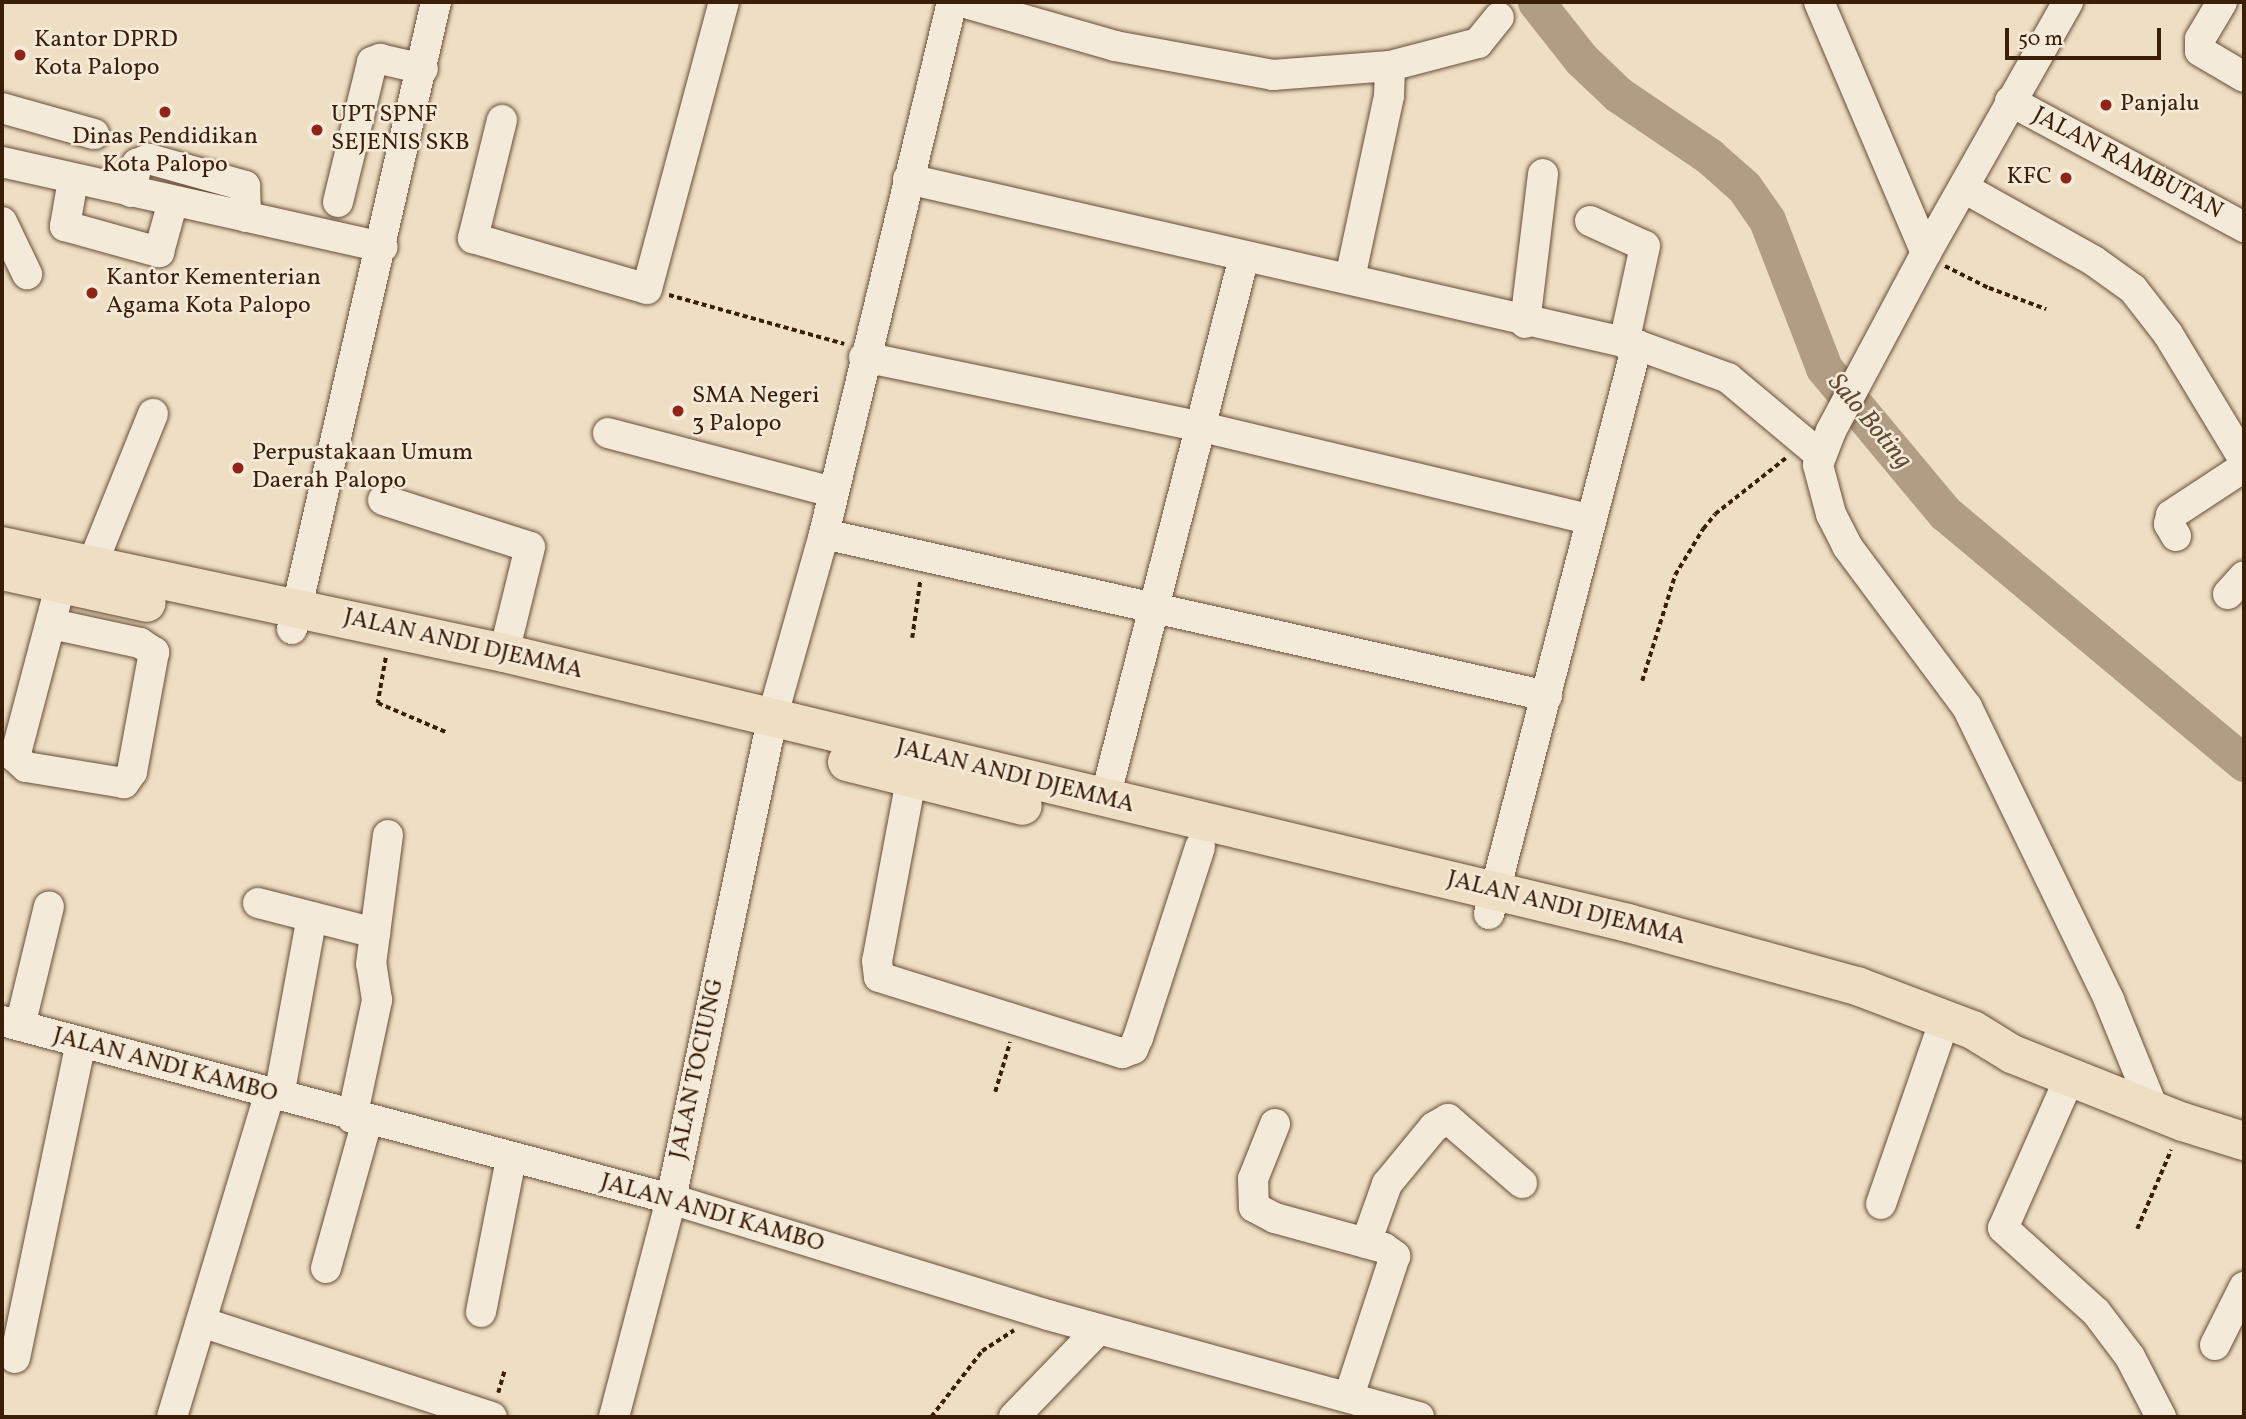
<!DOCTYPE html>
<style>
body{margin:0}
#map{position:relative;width:2246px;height:1419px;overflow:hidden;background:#eedec4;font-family:Vollkorn,serif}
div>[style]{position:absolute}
.river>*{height:37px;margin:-18.5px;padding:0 18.5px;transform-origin:18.5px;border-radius:18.5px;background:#b19d84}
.path>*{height:3.5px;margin-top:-1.75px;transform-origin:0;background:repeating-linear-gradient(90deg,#3b1e08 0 5px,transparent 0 8.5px)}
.roads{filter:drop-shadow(0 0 2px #684e37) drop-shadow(0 0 2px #684e37)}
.minor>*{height:30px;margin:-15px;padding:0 15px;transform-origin:15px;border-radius:15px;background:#f4ead9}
.highway>*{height:38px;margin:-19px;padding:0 19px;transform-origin:19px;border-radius:19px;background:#eedec4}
.dots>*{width:19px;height:19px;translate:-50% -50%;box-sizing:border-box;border:4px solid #f4ead9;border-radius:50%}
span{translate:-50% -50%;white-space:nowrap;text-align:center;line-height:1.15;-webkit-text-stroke:5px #f4ead9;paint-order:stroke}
.poi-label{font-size:24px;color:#3b1e08}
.left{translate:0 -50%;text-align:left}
.right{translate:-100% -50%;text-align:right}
.street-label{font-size:24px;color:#3b1e08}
.water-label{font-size:26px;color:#644a33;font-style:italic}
.frame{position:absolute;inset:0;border:4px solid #3b1e08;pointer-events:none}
.scale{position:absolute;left:2005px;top:28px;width:156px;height:32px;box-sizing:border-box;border:4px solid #3b1e08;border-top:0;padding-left:9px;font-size:21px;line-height:24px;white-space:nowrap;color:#3b1e08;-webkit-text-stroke:5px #f4ead9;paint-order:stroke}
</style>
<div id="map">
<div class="river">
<div style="left:1536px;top:2px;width:73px;rotate:51.7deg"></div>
<div style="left:1581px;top:59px;width:52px;rotate:43.5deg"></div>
<div style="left:1619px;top:95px;width:109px;rotate:34.1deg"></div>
<div style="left:1709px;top:156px;width:47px;rotate:41.5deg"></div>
<div style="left:1744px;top:187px;width:40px;rotate:55.1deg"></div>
<div style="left:1767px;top:220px;width:159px;rotate:68.9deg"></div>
<div style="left:1824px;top:368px;width:189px;rotate:50.2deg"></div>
<div style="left:1945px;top:513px;width:390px;rotate:39.9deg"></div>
</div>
<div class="path">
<div style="left:1945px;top:266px;width:49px;rotate:26.6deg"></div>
<div style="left:1989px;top:288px;width:61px;rotate:20.2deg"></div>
<div style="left:669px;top:295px;width:182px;rotate:15.6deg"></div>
<div style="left:912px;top:638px;width:58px;rotate:-82deg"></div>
<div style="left:386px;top:658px;width:46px;rotate:100.1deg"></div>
<div style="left:378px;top:703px;width:76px;rotate:23.2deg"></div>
<div style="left:1642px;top:681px;width:111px;rotate:-72.7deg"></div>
<div style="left:1675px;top:575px;width:54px;rotate:-58.7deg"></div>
<div style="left:1703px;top:529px;width:19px;rotate:-51deg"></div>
<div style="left:1715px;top:514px;width:90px;rotate:-38.3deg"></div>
<div style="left:995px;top:1092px;width:52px;rotate:-73.3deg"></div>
<div style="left:2137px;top:1229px;width:86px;rotate:-66.7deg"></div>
<div style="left:498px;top:1393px;width:22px;rotate:-74deg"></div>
<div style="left:931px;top:1417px;width:83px;rotate:-52.3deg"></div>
<div style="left:982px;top:1351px;width:38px;rotate:-33deg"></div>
</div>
<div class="roads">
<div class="minor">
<div style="left:962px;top:2px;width:159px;rotate:16deg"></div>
<div style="left:1115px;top:46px;width:161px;rotate:10.4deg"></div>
<div style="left:1273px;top:75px;width:117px;rotate:-4.4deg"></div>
<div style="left:1819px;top:2px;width:273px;rotate:66.9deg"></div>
<div style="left:2068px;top:2px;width:288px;rotate:119.5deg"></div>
<div style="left:1926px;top:253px;width:202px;rotate:118.1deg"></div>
<div style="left:1831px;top:431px;width:36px;rotate:111deg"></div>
<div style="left:1818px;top:465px;width:51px;rotate:75.1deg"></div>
<div style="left:1831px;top:514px;width:36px;rotate:63deg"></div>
<div style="left:1847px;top:546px;width:201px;rotate:53.3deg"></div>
<div style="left:1967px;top:707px;width:326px;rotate:64.1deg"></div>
<div style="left:2109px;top:1000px;width:119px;rotate:67.8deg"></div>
<div style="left:2222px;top:2px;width:43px;rotate:120.7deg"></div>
<div style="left:2200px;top:39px;width:12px;rotate:90deg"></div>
<div style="left:2200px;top:51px;width:51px;rotate:30.6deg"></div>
<div style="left:2010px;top:101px;width:266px;rotate:28.3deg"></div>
<div style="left:2px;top:108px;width:96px;rotate:15.8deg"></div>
<div style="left:502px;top:120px;width:122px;rotate:103.8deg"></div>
<div style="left:473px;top:238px;width:181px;rotate:16.3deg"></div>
<div style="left:647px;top:289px;width:297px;rotate:-75deg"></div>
<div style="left:2px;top:162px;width:390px;rotate:12.6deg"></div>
<div style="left:908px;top:179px;width:748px;rotate:12.83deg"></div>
<div style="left:1637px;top:345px;width:97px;rotate:19.9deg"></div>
<div style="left:1728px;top:378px;width:120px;rotate:39.9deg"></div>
<div style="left:73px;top:180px;width:47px;rotate:99.9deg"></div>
<div style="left:65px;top:226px;width:98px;rotate:15.5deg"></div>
<div style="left:159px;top:252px;width:53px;rotate:-74.6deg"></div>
<div style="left:1964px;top:188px;width:149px;rotate:29.3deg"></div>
<div style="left:2094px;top:261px;width:48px;rotate:35.7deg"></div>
<div style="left:2133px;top:289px;width:57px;rotate:52.1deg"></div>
<div style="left:2168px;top:334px;width:147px;rotate:58.9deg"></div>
<div style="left:131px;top:192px;width:29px;rotate:-78deg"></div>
<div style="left:137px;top:164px;width:13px;rotate:-23deg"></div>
<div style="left:149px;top:159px;width:100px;rotate:15.7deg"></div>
<div style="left:245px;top:186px;width:31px;rotate:88deg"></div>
<div style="left:338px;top:202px;width:144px;rotate:-76.3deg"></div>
<div style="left:372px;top:62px;width:9px;rotate:-21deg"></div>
<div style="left:380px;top:59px;width:44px;rotate:13.1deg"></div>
<div style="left:1590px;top:221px;width:60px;rotate:24.4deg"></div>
<div style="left:1645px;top:246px;width:99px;rotate:102.2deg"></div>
<div style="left:2px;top:222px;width:58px;rotate:64.3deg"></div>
<div style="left:1350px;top:278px;width:186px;rotate:-77.9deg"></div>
<div style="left:1389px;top:96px;width:30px;rotate:-88deg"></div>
<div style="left:1390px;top:66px;width:91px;rotate:-14.6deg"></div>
<div style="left:1478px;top:43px;width:33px;rotate:-51deg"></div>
<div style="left:1525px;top:323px;width:150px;rotate:-83.1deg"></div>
<div style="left:864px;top:357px;width:345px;rotate:11.7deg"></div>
<div style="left:1202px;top:427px;width:400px;rotate:13.4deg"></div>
<div style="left:608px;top:433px;width:233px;rotate:14.7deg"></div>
<div style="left:383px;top:500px;width:154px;rotate:17.7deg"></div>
<div style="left:530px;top:547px;width:109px;rotate:103.8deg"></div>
<div style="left:824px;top:534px;width:741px;rotate:12.63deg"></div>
<div style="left:2176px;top:536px;width:14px;rotate:-120deg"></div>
<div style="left:2169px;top:524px;width:9px;rotate:-77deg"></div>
<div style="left:2171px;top:515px;width:87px;rotate:-33.3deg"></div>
<div style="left:92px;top:565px;width:163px;rotate:-68deg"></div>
<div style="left:2228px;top:594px;width:24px;rotate:-48deg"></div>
<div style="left:52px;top:624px;width:90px;rotate:12.2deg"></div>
<div style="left:140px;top:643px;width:17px;rotate:33deg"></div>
<div style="left:154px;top:652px;width:122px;rotate:100.4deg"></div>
<div style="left:132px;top:772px;width:14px;rotate:126deg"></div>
<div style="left:124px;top:783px;width:99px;rotate:-170.7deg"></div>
<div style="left:26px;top:767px;width:15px;rotate:-138deg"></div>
<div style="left:15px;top:757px;width:176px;rotate:-75.2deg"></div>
<div style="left:292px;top:629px;width:643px;rotate:-77.07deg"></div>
<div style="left:911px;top:780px;width:184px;rotate:100.6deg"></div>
<div style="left:877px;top:961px;width:16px;rotate:83deg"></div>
<div style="left:879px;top:977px;width:255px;rotate:17.4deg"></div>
<div style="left:1122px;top:1053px;width:12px;rotate:-20deg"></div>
<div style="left:1133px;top:1049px;width:12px;rotate:-66deg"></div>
<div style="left:1138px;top:1038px;width:201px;rotate:-72deg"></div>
<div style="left:1105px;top:798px;width:559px;rotate:-75.59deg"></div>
<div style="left:258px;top:903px;width:121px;rotate:14.4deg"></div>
<div style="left:1489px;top:914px;width:588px;rotate:-75.42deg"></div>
<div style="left:2px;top:1021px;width:692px;rotate:14.9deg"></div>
<div style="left:671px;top:1199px;width:394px;rotate:17.1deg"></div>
<div style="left:1048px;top:1315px;width:385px;rotate:15.4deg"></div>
<div style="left:20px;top:1026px;width:123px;rotate:-76.4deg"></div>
<div style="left:2070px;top:1077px;width:165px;rotate:113.9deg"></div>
<div style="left:2003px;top:1228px;width:125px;rotate:42.1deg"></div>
<div style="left:2096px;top:1312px;width:56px;rotate:52.9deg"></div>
<div style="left:2130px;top:1357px;width:68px;rotate:62.7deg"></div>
<div style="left:279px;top:1096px;width:182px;rotate:-79.6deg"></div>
<div style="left:352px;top:1118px;width:121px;rotate:-78deg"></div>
<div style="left:377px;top:1000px;width:36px;rotate:-99deg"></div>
<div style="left:371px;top:964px;width:130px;rotate:-82.5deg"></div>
<div style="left:1275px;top:1124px;width:59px;rotate:111.8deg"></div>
<div style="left:1253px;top:1179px;width:28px;rotate:88deg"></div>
<div style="left:1254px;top:1207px;width:24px;rotate:28deg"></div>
<div style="left:1275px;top:1218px;width:113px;rotate:15.4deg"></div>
<div style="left:1384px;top:1248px;width:14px;rotate:36deg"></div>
<div style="left:1395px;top:1256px;width:147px;rotate:108.2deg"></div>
<div style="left:1881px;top:1204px;width:175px;rotate:-70.9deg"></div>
<div style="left:1366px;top:1243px;width:63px;rotate:-70.4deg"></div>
<div style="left:1387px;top:1184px;width:74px;rotate:-50.5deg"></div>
<div style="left:1434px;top:1127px;width:16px;rotate:-30deg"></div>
<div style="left:1448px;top:1119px;width:98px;rotate:40.9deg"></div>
<div style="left:326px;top:1268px;width:153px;rotate:-74.4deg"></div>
<div style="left:481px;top:1312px;width:156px;rotate:-78.9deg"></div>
<div style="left:201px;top:1322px;width:306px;rotate:18.1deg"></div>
<div style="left:2215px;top:1345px;width:65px;rotate:-63.4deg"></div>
<div style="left:15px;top:1358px;width:322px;rotate:-78.2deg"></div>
<div style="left:172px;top:1417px;width:338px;rotate:-73.2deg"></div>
<div style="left:614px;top:1417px;width:225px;rotate:-75.3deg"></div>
<div style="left:671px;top:1199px;width:491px;rotate:-78.1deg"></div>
<div style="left:772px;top:718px;width:191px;rotate:-74.2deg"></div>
<div style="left:824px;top:534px;width:547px;rotate:-76.47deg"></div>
<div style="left:1014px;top:1417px;width:122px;rotate:-46deg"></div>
</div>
<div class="highway">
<div style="left:2px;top:546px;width:513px;rotate:12.03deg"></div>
<div style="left:504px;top:653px;width:1156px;rotate:13.51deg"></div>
<div style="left:1628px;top:923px;width:238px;rotate:15.4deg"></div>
<div style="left:1857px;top:986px;width:124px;rotate:20.8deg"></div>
<div style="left:1973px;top:1030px;width:46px;rotate:31.6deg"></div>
<div style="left:2012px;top:1054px;width:184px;rotate:21.7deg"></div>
<div style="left:2183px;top:1122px;width:64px;rotate:17.3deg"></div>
<div style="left:2px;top:571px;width:148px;rotate:12.4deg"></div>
<div style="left:847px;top:762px;width:181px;rotate:14deg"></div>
</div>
</div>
<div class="dots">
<div style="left:20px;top:55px;background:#8f2418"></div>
<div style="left:2106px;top:105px;background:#8f2418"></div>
<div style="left:165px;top:112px;background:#8f2418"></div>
<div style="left:317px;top:130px;background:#8f2418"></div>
<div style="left:2066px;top:178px;background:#8f2418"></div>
<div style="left:92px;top:293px;background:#8f2418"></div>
<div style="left:678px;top:411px;background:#8f2418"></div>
<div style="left:238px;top:468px;background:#8f2418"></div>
</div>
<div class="poi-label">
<span class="left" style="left:34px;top:55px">Kantor DPRD<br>Kota Palopo</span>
<span class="left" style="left:2120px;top:105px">Panjalu</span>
<span class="left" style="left:331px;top:130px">UPT SPNF<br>SEJENIS SKB</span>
<span style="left:165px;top:152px">Dinas Pendidikan<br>Kota Palopo</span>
<span class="right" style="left:2052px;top:178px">KFC</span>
<span class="left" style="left:106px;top:293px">Kantor Kementerian<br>Agama Kota Palopo</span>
<span class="left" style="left:692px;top:411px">SMA Negeri<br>3 Palopo</span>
<span class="left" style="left:252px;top:468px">Perpustakaan Umum<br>Daerah Palopo</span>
</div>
<div class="street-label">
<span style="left:2127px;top:164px;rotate:28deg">JALAN RAMBUTAN</span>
<span style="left:463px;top:645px;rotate:13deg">JALAN ANDI DJEMMA</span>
<span style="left:1015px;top:777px;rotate:14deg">JALAN ANDI DJEMMA</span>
<span style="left:1566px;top:909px;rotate:14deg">JALAN ANDI DJEMMA</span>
<span style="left:165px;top:1066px;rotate:15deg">JALAN ANDI KAMBO</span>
<span style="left:698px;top:1069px;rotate:-78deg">JALAN TOCIUNG</span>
<span style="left:712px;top:1214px;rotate:16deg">JALAN ANDI KAMBO</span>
</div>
<div class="water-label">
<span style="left:1869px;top:422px;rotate:50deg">Salo Boting</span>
</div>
<div class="frame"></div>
<div class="scale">50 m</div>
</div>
